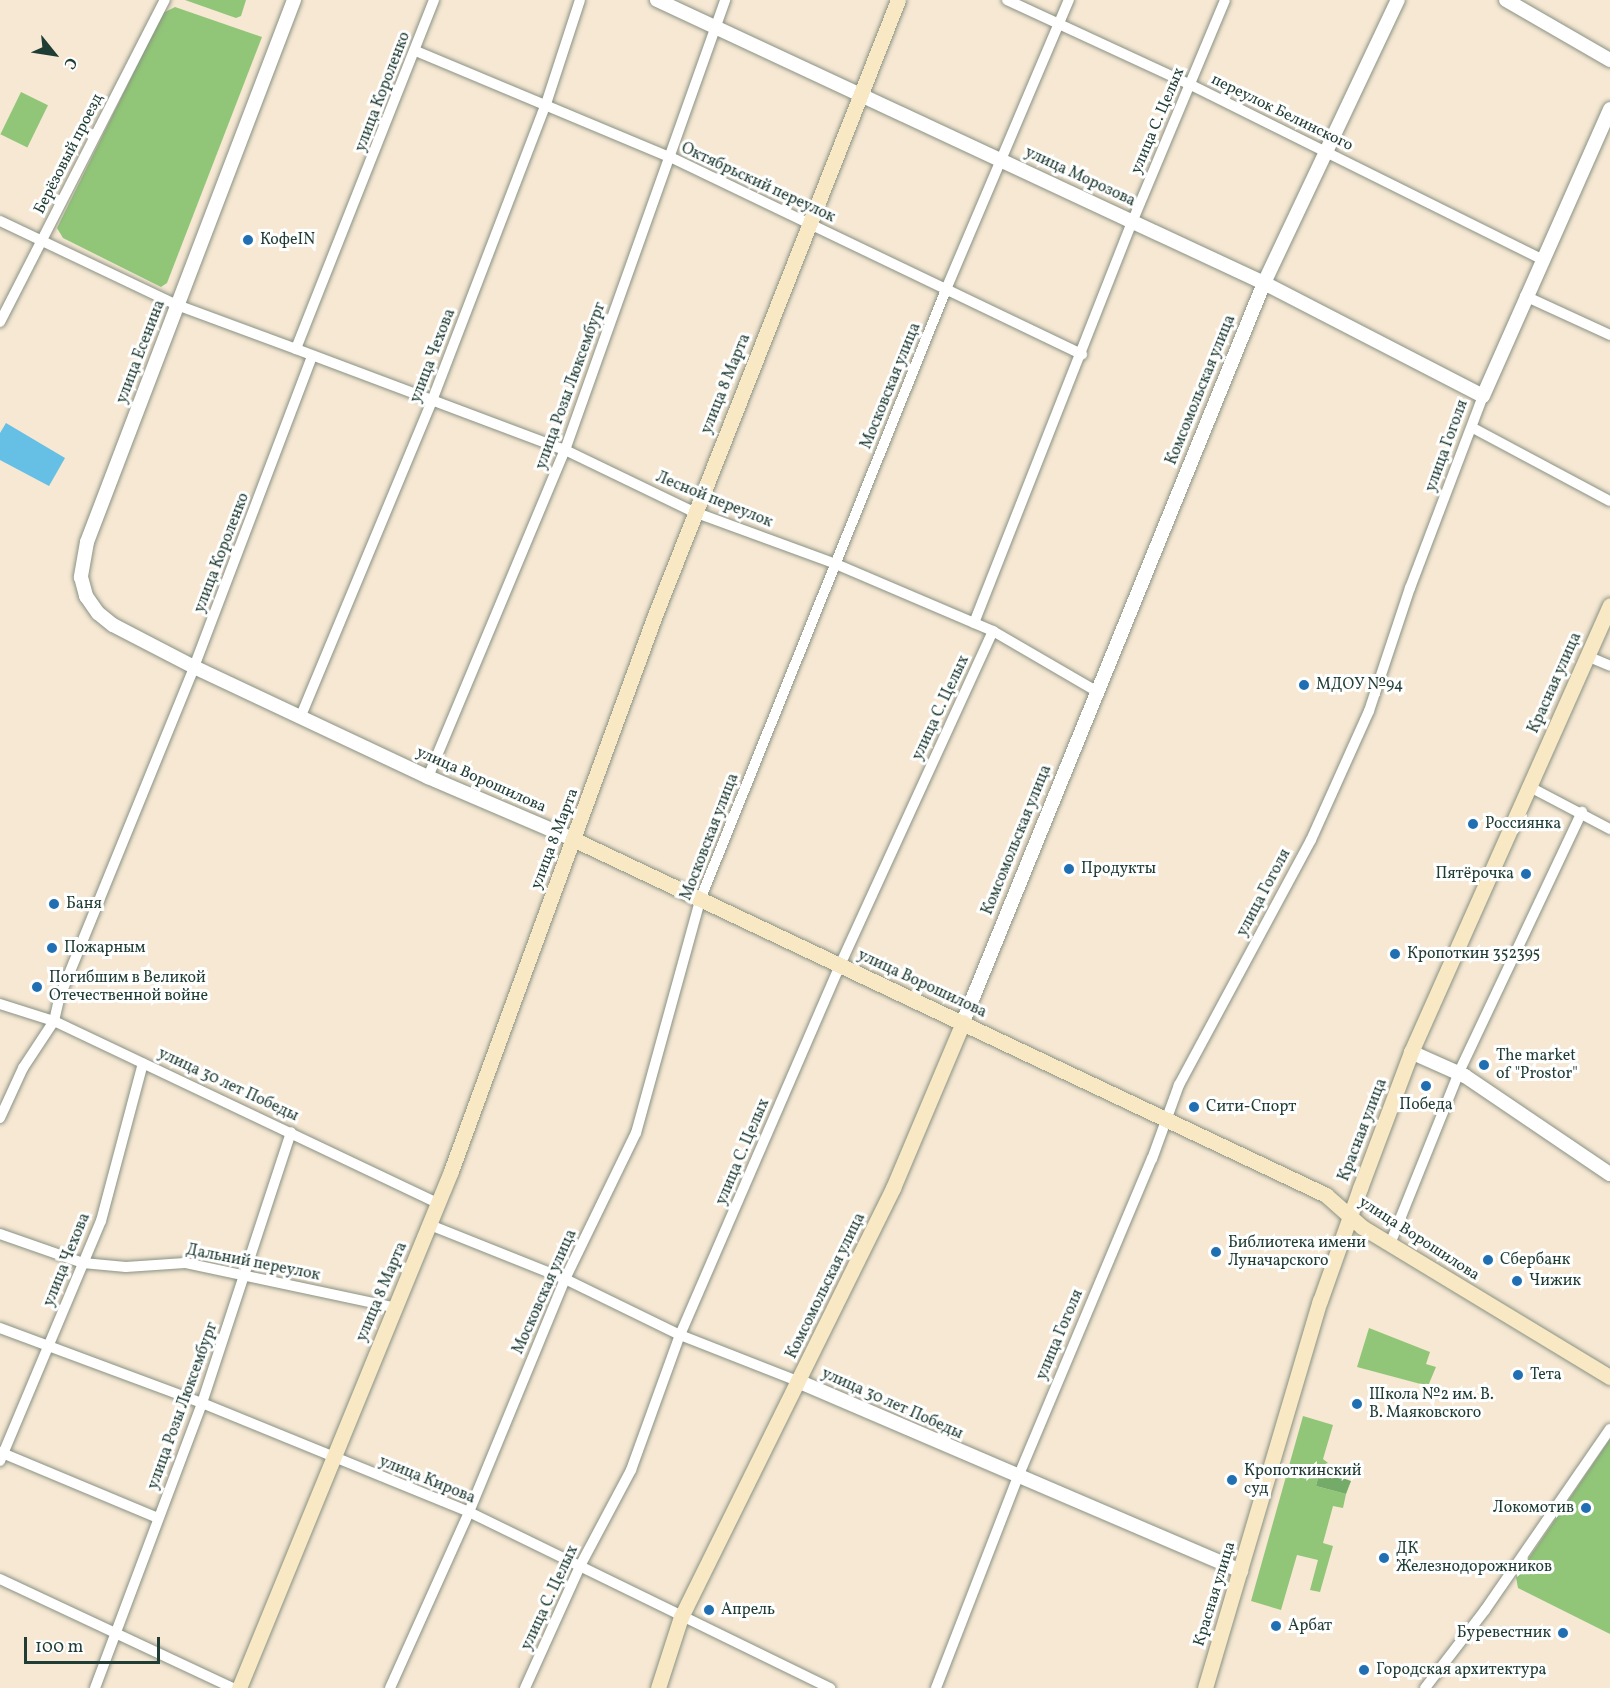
<!DOCTYPE html>
<meta charset="utf-8">
<style>
body{margin:0}
#map{position:relative;width:1610px;height:1688px;overflow:hidden;background:#f6e8d3;font-family:Vollkorn,serif}
div>[style]{position:absolute}
.green>*{inset:0;background:#91c678;transform-origin:0 0}
.forest>*{inset:0;background:#74ab68}
.water>*{inset:0;background:#66bfe4}
.roads{filter:drop-shadow(0 0 2px #8a9284) drop-shadow(0 0 2px #8a9284)}
.minor>*{height:10px;margin:-5px;padding:0 5px;transform-origin:5px;border-radius:5px;background:#fff}
.tertiary>*{height:14px;margin:-7px;padding:0 7px;transform-origin:7px;border-radius:7px;background:#fff}
.secondary>*{height:15px;margin:-7.5px;padding:0 7.5px;transform-origin:7.5px;border-radius:7.5px;background:#f8e8c3}
.dots>*{width:16px;height:16px;translate:-50% -50%;box-sizing:border-box;border:3px solid #fff;border-radius:50%}
span{translate:-50% -50%;white-space:nowrap;text-align:center;line-height:1.15;-webkit-text-stroke:6px #fff;paint-order:stroke}
.street-label{font-size:16px;color:#1f3d34}
.poi-label{font-size:16px;color:#1f3d34}
.left{translate:0 -50%;text-align:left}
.right{translate:-100% -50%;text-align:right}
.north{position:absolute;left:24px;top:24px;width:60px;height:60px;-webkit-text-stroke:4px #fff;paint-order:stroke;rotate:120deg;font-size:16px;font-weight:700;line-height:24px;text-align:center;color:#1f3d34}
.north::after{content:'';display:block;margin:auto;width:21px;height:27px;background:#1f3d34;clip-path:polygon(50% 0,100% 100%,50% 72%,0 100%)}
.scale{position:absolute;left:24px;top:1637px;width:136px;height:27px;box-sizing:border-box;border:3px solid #1f3d34;border-top:0;padding-left:8px;font-size:18px;line-height:21px;white-space:nowrap;color:#1f3d34;-webkit-text-stroke:4px #fff;paint-order:stroke}
</style>
<div id="map">
<div class="green">
<div style="clip-path:polygon(185px 0,246px 0,241px 16px,236px 18px)"></div>
<div style="clip-path:polygon(175px 7px,262px 37px,167px 283px,161px 287px,63px 238px,57px 228px,163px 13px)"></div>
<div style="left:21px;top:92px;width:30px;height:47px;rotate:26deg"></div>
<div style="clip-path:polygon(1369px 1328px,1430px 1352px,1426px 1364px,1436px 1367px,1428px 1386px,1357px 1367px)"></div>
<div style="clip-path:polygon(1303px 1416px,1333px 1425px,1323px 1459px,1328px 1463px,1322px 1465px,1325px 1470px,1320px 1470px,1316px 1486px,1346px 1494px,1343px 1508px,1333px 1506px,1323px 1543px,1333px 1546px,1320px 1592px,1310px 1590px,1318px 1560px,1297px 1555px,1281px 1610px,1251px 1601px)"></div>
<div style="clip-path:polygon(1610px 1439px,1610px 1634px,1518px 1588px,1516px 1577px)"></div>
</div>
<div class="forest">
<div style="clip-path:polygon(1320px 1470px,1351px 1481px,1346px 1494px,1316px 1486px)"></div>
</div>
<div class="water">
<div style="clip-path:polygon(6px 423px,65px 458px,49px 486px,0 460px,0 433px)"></div>
</div>
<div class="roads">
<div class="minor">
<div style="left:434px;top:0;width:375px;rotate:111.6deg"></div>
<div style="left:296px;top:349px;width:287px;rotate:20.6deg"></div>
<div style="left:565px;top:450px;width:143px;rotate:25.7deg"></div>
<div style="left:694px;top:512px;width:151px;rotate:20.1deg"></div>
<div style="left:836px;top:564px;width:171px;rotate:23.1deg"></div>
<div style="left:993px;top:631px;width:119px;rotate:30.2deg"></div>
<div style="left:1007px;top:0;width:200px;rotate:24.8deg"></div>
<div style="left:1189px;top:84px;width:394px;rotate:26.4deg"></div>
<div style="left:416px;top:51px;width:275px;rotate:22.7deg"></div>
<div style="left:670px;top:157px;width:457px;rotate:25.6deg"></div>
<div style="left:0;top:221px;width:196px;rotate:25.4deg"></div>
<div style="left:177px;top:305px;width:127px;rotate:20.3deg"></div>
<div style="left:1525px;top:296px;width:94px;rotate:24.6deg"></div>
<div style="left:0;top:322px;width:362px;rotate:-62.9deg"></div>
<div style="left:1473px;top:428px;width:155px;rotate:28.1deg"></div>
<div style="left:974px;top:623px;width:433px;rotate:-68.5deg"></div>
<div style="left:1133px;top:220px;width:238px;rotate:-67.3deg"></div>
<div style="left:1587px;top:656px;width:25px;rotate:23deg"></div>
<div style="left:300px;top:718px;width:347px;rotate:-67.4deg"></div>
<div style="left:433px;top:398px;width:315px;rotate:-69deg"></div>
<div style="left:546px;top:104px;width:109px;rotate:-71.9deg"></div>
<div style="left:428px;top:777px;width:355px;rotate:-67.3deg"></div>
<div style="left:565px;top:450px;width:478px;rotate:-70.4deg"></div>
<div style="left:1528px;top:786px;width:93px;rotate:27.7deg"></div>
<div style="left:0;top:1004px;width:57px;rotate:17.5deg"></div>
<div style="left:54px;top:1021px;width:425px;rotate:25.4deg"></div>
<div style="left:0;top:1118px;width:55px;rotate:-65.3deg"></div>
<div style="left:23px;top:1068px;width:56px;rotate:-56.6deg"></div>
<div style="left:54px;top:1021px;width:26px;rotate:-77deg"></div>
<div style="left:60px;top:996px;width:355px;rotate:-67.8deg"></div>
<div style="left:194px;top:667px;width:333px;rotate:-69.2deg"></div>
<div style="left:430px;top:1225px;width:145px;rotate:21.8deg"></div>
<div style="left:565px;top:1279px;width:128px;rotate:26deg"></div>
<div style="left:680px;top:1335px;width:129px;rotate:21.4deg"></div>
<div style="left:0;top:1234px;width:88px;rotate:19.3deg"></div>
<div style="left:83px;top:1263px;width:43px;rotate:5.3deg"></div>
<div style="left:126px;top:1267px;width:59px;rotate:-3.9deg"></div>
<div style="left:185px;top:1263px;width:216px;rotate:12deg"></div>
<div style="left:1390px;top:1244px;width:185px;rotate:-68.1deg"></div>
<div style="left:1459px;top:1072px;width:288px;rotate:-64.7deg"></div>
<div style="left:0;top:1328px;width:215px;rotate:20.4deg"></div>
<div style="left:202px;top:1403px;width:288px;rotate:22.2deg"></div>
<div style="left:469px;top:1512px;width:402px;rotate:26deg"></div>
<div style="left:0;top:1452px;width:171px;rotate:22.7deg"></div>
<div style="left:0;top:1461px;width:260px;rotate:-67.2deg"></div>
<div style="left:101px;top:1221px;width:163px;rotate:-75.1deg"></div>
<div style="left:0;top:1579px;width:257px;rotate:25.1deg"></div>
<div style="left:95px;top:1688px;width:304px;rotate:-69.4deg"></div>
<div style="left:202px;top:1403px;width:285px;rotate:-71.8deg"></div>
<div style="left:390px;top:1688px;width:193px;rotate:-65.8deg"></div>
<div style="left:469px;top:1512px;width:252px;rotate:-67.6deg"></div>
<div style="left:565px;top:1279px;width:162px;rotate:-64.1deg"></div>
<div style="left:636px;top:1133px;width:242px;rotate:-74.6deg"></div>
<div style="left:700px;top:900px;width:661px;rotate:-68.05deg"></div>
<div style="left:947px;top:287px;width:312px;rotate:-67deg"></div>
<div style="left:525px;top:1688px;width:134px;rotate:-65.7deg"></div>
<div style="left:580px;top:1566px;width:109px;rotate:-62deg"></div>
<div style="left:631px;top:1470px;width:144px;rotate:-70.1deg"></div>
<div style="left:680px;top:1335px;width:403px;rotate:-66.6deg"></div>
<div style="left:840px;top:965px;width:367px;rotate:-65.4deg"></div>
<div style="left:936px;top:1688px;width:226px;rotate:-68.8deg"></div>
<div style="left:1018px;top:1477px;width:345px;rotate:-67.2deg"></div>
<div style="left:1152px;top:1159px;width:79px;rotate:-70deg"></div>
<div style="left:1179px;top:1085px;width:278px;rotate:-61.7deg"></div>
<div style="left:1311px;top:840px;width:141px;rotate:-65.8deg"></div>
<div style="left:1369px;top:711px;width:130px;rotate:-71.6deg"></div>
<div style="left:1410px;top:588px;width:205px;rotate:-69.2deg"></div>
<div style="left:1425px;top:1688px;width:98px;rotate:-52.4deg"></div>
<div style="left:1485px;top:1610px;width:220px;rotate:-55.4deg"></div>
</div>
<div class="tertiary">
<div style="left:294px;top:0;width:580px;rotate:110.9deg"></div>
<div style="left:87px;top:542px;width:36px;rotate:100deg"></div>
<div style="left:81px;top:577px;width:20px;rotate:75deg"></div>
<div style="left:86px;top:596px;width:21px;rotate:55deg"></div>
<div style="left:98px;top:613px;width:19px;rotate:39deg"></div>
<div style="left:113px;top:625px;width:91px;rotate:27.4deg"></div>
<div style="left:194px;top:667px;width:259px;rotate:25.2deg"></div>
<div style="left:428px;top:777px;width:160px;rotate:23.2deg"></div>
<div style="left:657px;top:0;width:670px;rotate:25deg"></div>
<div style="left:1264px;top:283px;width:246px;rotate:27.3deg"></div>
<div style="left:1483px;top:396px;width:314px;rotate:-66.1deg"></div>
<div style="left:1506px;top:0;width:120px;rotate:30deg"></div>
<div style="left:963px;top:1022px;width:798px;rotate:-67.84deg"></div>
<div style="left:1264px;top:283px;width:313px;rotate:-64.7deg"></div>
<div style="left:1411px;top:1052px;width:59px;rotate:24deg"></div>
<div style="left:1465px;top:1076px;width:175px;rotate:34.1deg"></div>
<div style="left:800px;top:1382px;width:480px;rotate:23.2deg"></div>
</div>
<div class="secondary">
<div style="left:575px;top:840px;width:831px;rotate:25.3deg"></div>
<div style="left:1326px;top:1195px;width:48px;rotate:41.6deg"></div>
<div style="left:1362px;top:1227px;width:290px;rotate:31.2deg"></div>
<div style="left:239px;top:1688px;width:559px;rotate:-67.7deg"></div>
<div style="left:451px;top:1171px;width:592px;rotate:-69.85deg"></div>
<div style="left:655px;top:615px;width:661px;rotate:-68.44deg"></div>
<div style="left:658px;top:1688px;width:75px;rotate:-72.1deg"></div>
<div style="left:681px;top:1617px;width:479px;rotate:-63.7deg"></div>
<div style="left:893px;top:1188px;width:180px;rotate:-67.1deg"></div>
<div style="left:1205px;top:1688px;width:404px;rotate:-73.5deg"></div>
<div style="left:1320px;top:1301px;width:120px;rotate:-70.5deg"></div>
<div style="left:1360px;top:1188px;width:145px;rotate:-69.4deg"></div>
<div style="left:1411px;top:1052px;width:489px;rotate:-66deg"></div>
</div>
</div>
<div class="dots">
<div style="left:248px;top:240px;background:#1f6fb2"></div>
<div style="left:1304px;top:685px;background:#1f6fb2"></div>
<div style="left:1473px;top:824px;background:#1f6fb2"></div>
<div style="left:1069px;top:869px;background:#1f6fb2"></div>
<div style="left:1526px;top:874px;background:#1f6fb2"></div>
<div style="left:54px;top:904px;background:#1f6fb2"></div>
<div style="left:52px;top:948px;background:#1f6fb2"></div>
<div style="left:1395px;top:954px;background:#1f6fb2"></div>
<div style="left:37px;top:987px;background:#1f6fb2"></div>
<div style="left:1484px;top:1065px;background:#1f6fb2"></div>
<div style="left:1426px;top:1086px;background:#1f6fb2"></div>
<div style="left:1194px;top:1107px;background:#1f6fb2"></div>
<div style="left:1216px;top:1252px;background:#1f6fb2"></div>
<div style="left:1488px;top:1260px;background:#1f6fb2"></div>
<div style="left:1517px;top:1281px;background:#1f6fb2"></div>
<div style="left:1518px;top:1375px;background:#1f6fb2"></div>
<div style="left:1357px;top:1404px;background:#1f6fb2"></div>
<div style="left:1232px;top:1480px;background:#1f6fb2"></div>
<div style="left:1586px;top:1508px;background:#1f6fb2"></div>
<div style="left:1384px;top:1558px;background:#1f6fb2"></div>
<div style="left:709px;top:1610px;background:#1f6fb2"></div>
<div style="left:1276px;top:1626px;background:#1f6fb2"></div>
<div style="left:1563px;top:1633px;background:#1f6fb2"></div>
<div style="left:1364px;top:1670px;background:#1f6fb2"></div>
</div>
<div class="street-label">
<span style="left:383px;top:92px;rotate:-69deg">улица Короленко</span>
<span style="left:1282px;top:113px;rotate:26deg">переулок Белинского</span>
<span style="left:1158px;top:121px;rotate:-67deg">улица С. Целых</span>
<span style="left:69px;top:154px;rotate:-63deg">Берёзовый проезд</span>
<span style="left:1080px;top:177px;rotate:25deg">улица Морозова</span>
<span style="left:758px;top:183px;rotate:25deg">Октябрьский переулок</span>
<span style="left:141px;top:352px;rotate:-69deg">улица Есенина</span>
<span style="left:433px;top:356px;rotate:-69deg">улица Чехова</span>
<span style="left:726px;top:384px;rotate:-68deg">улица 8 Марта</span>
<span style="left:571px;top:386px;rotate:-70deg">улица Розы Люксембург</span>
<span style="left:891px;top:386px;rotate:-68deg">Московская улица</span>
<span style="left:1201px;top:390px;rotate:-68deg">Комсомольская улица</span>
<span style="left:1447px;top:446px;rotate:-70deg">улица Гоголя</span>
<span style="left:714px;top:500px;rotate:22deg">Лесной переулок</span>
<span style="left:222px;top:553px;rotate:-69deg">улица Короленко</span>
<span style="left:1555px;top:683px;rotate:-66deg">Красная улица</span>
<span style="left:941px;top:708px;rotate:-65deg">улица С. Целых</span>
<span style="left:481px;top:780px;rotate:24deg">улица Ворошилова</span>
<span style="left:710px;top:837px;rotate:-69deg">Московская улица</span>
<span style="left:555px;top:839px;rotate:-69deg">улица 8 Марта</span>
<span style="left:1017px;top:840px;rotate:-68deg">Комсомольская улица</span>
<span style="left:1264px;top:893px;rotate:-62deg">улица Гоголя</span>
<span style="left:922px;top:984px;rotate:25deg">улица Ворошилова</span>
<span style="left:228px;top:1085px;rotate:25deg">улица 30 лет Победы</span>
<span style="left:1363px;top:1130px;rotate:-69deg">Красная улица</span>
<span style="left:743px;top:1152px;rotate:-67deg">улица С. Целых</span>
<span style="left:1419px;top:1239px;rotate:33deg">улица Ворошилова</span>
<span style="left:67px;top:1260px;rotate:-68deg">улица Чехова</span>
<span style="left:253px;top:1263px;rotate:11deg">Дальний переулок</span>
<span style="left:826px;top:1286px;rotate:-64deg">Комсомольская улица</span>
<span style="left:382px;top:1292px;rotate:-67deg">улица 8 Марта</span>
<span style="left:545px;top:1292px;rotate:-66deg">Московская улица</span>
<span style="left:1060px;top:1335px;rotate:-67deg">улица Гоголя</span>
<span style="left:892px;top:1404px;rotate:24deg">улица 30 лет Победы</span>
<span style="left:183px;top:1406px;rotate:-70deg">улица Розы Люксембург</span>
<span style="left:427px;top:1480px;rotate:22deg">улица Кирова</span>
<span style="left:1215px;top:1594px;rotate:-73deg">Красная улица</span>
<span style="left:550px;top:1598px;rotate:-65deg">улица С. Целых</span>
</div>
<div class="poi-label">
<span class="left" style="left:260px;top:240px">КофеIN</span>
<span class="left" style="left:1316px;top:685px">МДОУ №94</span>
<span class="left" style="left:1485px;top:824px">Россиянка</span>
<span class="left" style="left:1081px;top:869px">Продукты</span>
<span class="right" style="left:1514px;top:874px">Пятёрочка</span>
<span class="left" style="left:66px;top:904px">Баня</span>
<span class="left" style="left:64px;top:948px">Пожарным</span>
<span class="left" style="left:1407px;top:954px">Кропоткин 352395</span>
<span class="left" style="left:49px;top:987px">Погибшим в Великой<br>Отечественной войне</span>
<span class="left" style="left:1496px;top:1065px">The market<br>of "Prostor"</span>
<span style="left:1426px;top:1105px">Победа</span>
<span class="left" style="left:1206px;top:1107px">Сити-Спорт</span>
<span class="left" style="left:1228px;top:1252px">Библиотека имени<br>Луначарского</span>
<span class="left" style="left:1500px;top:1260px">Сбербанк</span>
<span class="left" style="left:1529px;top:1281px">Чижик</span>
<span class="left" style="left:1530px;top:1375px">Тета</span>
<span class="left" style="left:1369px;top:1404px">Школа №2 им. В.<br>В. Маяковского</span>
<span class="left" style="left:1244px;top:1480px">Кропоткинский<br>суд</span>
<span class="right" style="left:1574px;top:1508px">Локомотив</span>
<span class="left" style="left:1396px;top:1558px">ДК<br>Железнодорожников</span>
<span class="left" style="left:721px;top:1610px">Апрель</span>
<span class="left" style="left:1288px;top:1626px">Арбат</span>
<span class="right" style="left:1551px;top:1633px">Буревестник</span>
<span class="left" style="left:1376px;top:1670px">Городская архитектура</span>
</div>
<div class="north">С</div>
<div class="scale">100 m</div>
</div>
